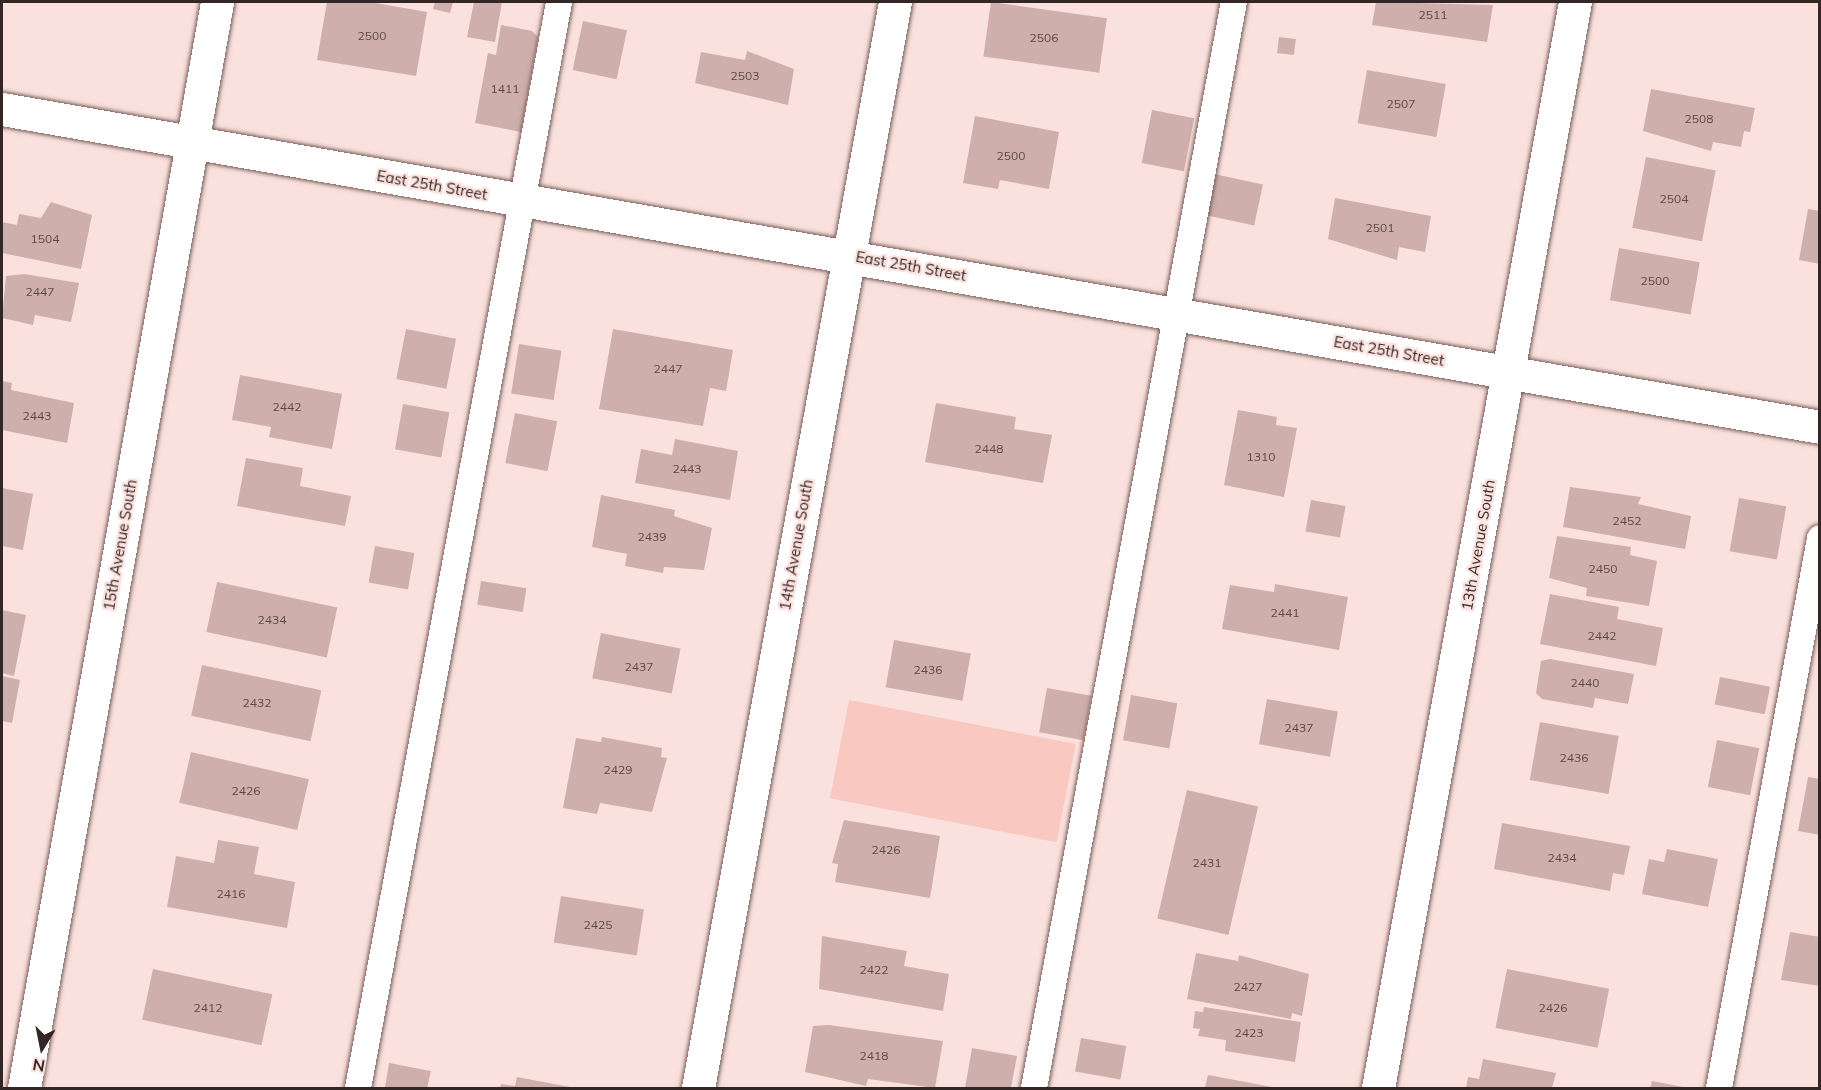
<!DOCTYPE html>
<style>
body{margin:0}
#map{position:relative;width:1821px;height:1090px;overflow:hidden;background:#fbe1dd;font-family:Mulish,sans-serif}
div>[style]{position:absolute}
.green>*{inset:0;background:#f9c8c1;transform-origin:0 0}
.building>*{inset:0;background:#cfafab;transform-origin:0 0}
.roads{filter:drop-shadow(0 0 2px #785c58) drop-shadow(0 0 2px #785c58)}
.lane>*{height:26px;margin:-13px;padding:0 13px;transform-origin:13px;border-radius:13px;background:#fff}
.street>*{height:33px;margin:-16.5px;padding:0 16.5px;transform-origin:16.5px;border-radius:16.5px;background:#fff}
span{translate:-50% -50%;white-space:nowrap;text-align:center;line-height:1.15;-webkit-text-stroke:4.5px #fbe1dd;paint-order:stroke}
.number-label{font-size:12px;color:#5a4946}
.number-label span{-webkit-text-stroke-width:0}
.street-label{font-size:15px;color:#332725}
.frame{position:absolute;inset:0;border:3px solid #332725;pointer-events:none}
.north{position:absolute;left:12px;top:1018px;width:60px;height:60px;-webkit-text-stroke:4px #fbe1dd;paint-order:stroke;rotate:190deg;font-size:16px;font-weight:700;line-height:24px;text-align:center;color:#332725}
.north::after{content:'';display:block;margin:auto;width:21px;height:27px;background:#332725;clip-path:polygon(50% 0,100% 100%,50% 72%,0 100%)}
</style>
<div id="map">
<div class="green">
<div style="left:849px;top:700px;width:231px;height:100px;rotate:11deg"></div>
</div>
<div class="building">
<div style="clip-path:polygon(327px 2px,370px 2px,427px 12px,416px 76px,317px 60px)"></div>
<div style="clip-path:polygon(435px 2px,453px 2px,450px 13px,433px 9px)"></div>
<div style="clip-path:polygon(474px 2px,502px 2px,495px 42px,467px 37px)"></div>
<div style="left:991px;top:2px;width:117px;height:55px;rotate:8deg"></div>
<div style="clip-path:polygon(1376px 2px,1493px 5px,1487px 42px,1372px 25px)"></div>
<div style="left:583px;top:21px;width:45px;height:50px;rotate:12deg"></div>
<div style="clip-path:polygon(501px 25px,532px 31px,538px 37px,521px 132px,475px 123px,488px 53px,496px 55px)"></div>
<div style="left:1279px;top:37px;width:17px;height:16px;rotate:7deg"></div>
<div style="clip-path:polygon(747px 51px,794px 69px,788px 105px,695px 83px,701px 52px,745px 60px)"></div>
<div style="left:1367px;top:70px;width:80px;height:54px;rotate:10deg"></div>
<div style="clip-path:polygon(1651px 89px,1755px 108px,1750px 132px,1744px 131px,1741px 147px,1713px 142px,1711px 151px,1643px 131px)"></div>
<div style="left:1152px;top:110px;width:43px;height:54px;rotate:11deg"></div>
<div style="clip-path:polygon(975px 116px,1059px 132px,1049px 189px,1000px 180px,998px 189px,963px 183px)"></div>
<div style="left:1646px;top:157px;width:71px;height:72px;rotate:11deg"></div>
<div style="left:1214px;top:174px;width:50px;height:42px;rotate:12deg"></div>
<div style="clip-path:polygon(1335px 198px,1431px 216px,1425px 252px,1399px 247px,1397px 260px,1328px 239px)"></div>
<div style="clip-path:polygon(51px 202px,92px 215px,81px 269px,2px 253px,2px 222px,17px 225px,19px 214px,41px 218px)"></div>
<div style="clip-path:polygon(1808px 209px,1820px 211px,1820px 264px,1799px 260px)"></div>
<div style="left:1619px;top:248px;width:82px;height:53px;rotate:10deg"></div>
<div style="clip-path:polygon(24px 274px,79px 283px,71px 322px,35px 315px,33px 325px,2px 318px,6px 276px)"></div>
<div style="left:406px;top:329px;width:51px;height:51px;rotate:11deg"></div>
<div style="clip-path:polygon(613px 329px,733px 350px,726px 391px,710px 388px,703px 426px,599px 409px)"></div>
<div style="left:519px;top:344px;width:43px;height:50px;rotate:9deg"></div>
<div style="clip-path:polygon(240px 375px,342px 394px,332px 449px,269px 437px,271px 427px,232px 420px)"></div>
<div style="clip-path:polygon(2px 381px,12px 383px,11px 390px,74px 403px,67px 443px,2px 430px)"></div>
<div style="clip-path:polygon(936px 403px,1016px 417px,1014px 429px,1052px 435px,1043px 483px,925px 462px)"></div>
<div style="left:403px;top:404px;width:47px;height:46px;rotate:10deg"></div>
<div style="clip-path:polygon(1238px 410px,1277px 417px,1276px 425px,1297px 428px,1284px 497px,1224px 485px)"></div>
<div style="left:515px;top:413px;width:43px;height:51px;rotate:11deg"></div>
<div style="clip-path:polygon(675px 439px,738px 451px,730px 500px,635px 483px,641px 449px,672px 455px)"></div>
<div style="clip-path:polygon(246px 458px,303px 468px,300px 486px,351px 496px,345px 526px,237px 506px)"></div>
<div style="clip-path:polygon(1570px 487px,1641px 497px,1638px 504px,1691px 516px,1685px 549px,1563px 527px)"></div>
<div style="clip-path:polygon(2px 488px,33px 494px,23px 550px,2px 546px)"></div>
<div style="clip-path:polygon(601px 495px,675px 510px,674px 516px,712px 528px,704px 570px,664px 567px,663px 573px,625px 566px,627px 554px,592px 547px)"></div>
<div style="left:1739px;top:498px;width:48px;height:54px;rotate:10deg"></div>
<div style="left:1311px;top:500px;width:35px;height:32px;rotate:10deg"></div>
<div style="clip-path:polygon(1557px 536px,1631px 547px,1630px 555px,1657px 561px,1649px 606px,1586px 596px,1587px 588px,1549px 578px)"></div>
<div style="left:375px;top:546px;width:40px;height:37px;rotate:10deg"></div>
<div style="left:481px;top:581px;width:46px;height:24px;rotate:9deg"></div>
<div style="left:217px;top:582px;width:123px;height:51px;rotate:12deg"></div>
<div style="clip-path:polygon(1275px 584px,1348px 597px,1339px 650px,1222px 629px,1230px 585px,1274px 592px)"></div>
<div style="clip-path:polygon(1550px 594px,1619px 607px,1617px 619px,1663px 628px,1656px 666px,1540px 644px)"></div>
<div style="clip-path:polygon(2px 610px,26px 615px,14px 676px,2px 673px)"></div>
<div style="left:601px;top:633px;width:81px;height:46px;rotate:11deg"></div>
<div style="left:894px;top:640px;width:78px;height:48px;rotate:10deg"></div>
<div style="clip-path:polygon(1550px 659px,1634px 674px,1628px 704px,1595px 698px,1593px 708px,1542px 699px,1536px 693px,1541px 661px)"></div>
<div style="left:202px;top:665px;width:122px;height:52px;rotate:12deg"></div>
<div style="clip-path:polygon(2px 676px,20px 680px,12px 723px,2px 721px)"></div>
<div style="left:1720px;top:677px;width:51px;height:28px;rotate:11deg"></div>
<div style="left:1047px;top:688px;width:45px;height:45px;rotate:10deg"></div>
<div style="left:1131px;top:695px;width:47px;height:46px;rotate:10deg"></div>
<div style="left:1267px;top:699px;width:72px;height:46px;rotate:10deg"></div>
<div style="left:1540px;top:722px;width:80px;height:59px;rotate:10deg"></div>
<div style="clip-path:polygon(602px 737px,662px 748px,661px 757px,667px 758px,652px 812px,600px 803px,597px 814px,563px 808px,576px 738px,601px 742px)"></div>
<div style="left:1717px;top:740px;width:43px;height:48px;rotate:11deg"></div>
<div style="left:191px;top:752px;width:121px;height:52px;rotate:13deg"></div>
<div style="clip-path:polygon(1808px 777px,1820px 779px,1820px 835px,1798px 831px)"></div>
<div style="left:1187px;top:790px;width:73px;height:132px;rotate:13deg"></div>
<div style="clip-path:polygon(844px 820px,940px 836px,930px 898px,835px 882px,838px 864px,832px 863px)"></div>
<div style="clip-path:polygon(1502px 823px,1630px 846px,1624px 875px,1613px 873px,1610px 891px,1494px 869px)"></div>
<div style="clip-path:polygon(218px 840px,259px 847px,254px 874px,295px 882px,287px 928px,167px 907px,176px 856px,214px 863px)"></div>
<div style="clip-path:polygon(1667px 849px,1718px 859px,1708px 907px,1642px 894px,1649px 859px,1664px 862px)"></div>
<div style="left:561px;top:896px;width:84px;height:47px;rotate:9deg"></div>
<div style="clip-path:polygon(1790px 932px,1820px 937px,1820px 986px,1781px 980px)"></div>
<div style="clip-path:polygon(822px 936px,907px 951px,904px 966px,949px 974px,943px 1011px,819px 989px)"></div>
<div style="clip-path:polygon(1196px 953px,1238px 961px,1239px 955px,1309px 974px,1302px 1016px,1292px 1013px,1291px 1019px,1187px 999px)"></div>
<div style="left:153px;top:969px;width:122px;height:52px;rotate:12deg"></div>
<div style="left:1507px;top:969px;width:104px;height:60px;rotate:11deg"></div>
<div style="clip-path:polygon(1204px 1007px,1301px 1022px,1295px 1062px,1225px 1051px,1226px 1040px,1198px 1036px,1200px 1029px,1193px 1028px,1195px 1011px,1203px 1012px)"></div>
<div style="clip-path:polygon(829px 1025px,943px 1041px,935px 1088px,868px 1079px,866px 1086px,805px 1072px,813px 1026px)"></div>
<div style="left:1081px;top:1038px;width:46px;height:34px;rotate:10deg"></div>
<div style="clip-path:polygon(972px 1048px,1017px 1056px,1011px 1088px,965px 1088px)"></div>
<div style="clip-path:polygon(1483px 1059px,1556px 1073px,1552px 1088px,1466px 1088px,1468px 1077px,1479px 1079px)"></div>
<div style="clip-path:polygon(389px 1063px,431px 1071px,427px 1088px,385px 1088px)"></div>
<div style="clip-path:polygon(1208px 1075px,1272px 1087px,1272px 1088px,1205px 1088px)"></div>
<div style="clip-path:polygon(517px 1077px,570px 1087px,570px 1088px,500px 1088px,501px 1084px,515px 1086px)"></div>
<div style="clip-path:polygon(1652px 1081px,1683px 1087px,1683px 1088px,1650px 1088px)"></div>
</div>
<div class="roads">
<div class="lane">
<div style="left:358px;top:1088px;width:1104px;rotate:-79.51deg"></div>
<div style="left:1034px;top:1088px;width:1104px;rotate:-79.57deg"></div>
<div style="left:1719px;top:1088px;width:559px;rotate:-79.59deg"></div>
</div>
<div class="street">
<div style="left:2px;top:109px;width:1846px;rotate:9.92deg"></div>
<div style="left:24px;top:1088px;width:1103px;rotate:-79.92deg"></div>
<div style="left:698px;top:1088px;width:1104px;rotate:-79.72deg"></div>
<div style="left:1378px;top:1088px;width:1104px;rotate:-79.72deg"></div>
</div>
</div>
<div class="number-label">
<span style="left:1433px;top:15px">2511</span>
<span style="left:372px;top:36px">2500</span>
<span style="left:1044px;top:38px">2506</span>
<span style="left:745px;top:76px">2503</span>
<span style="left:505px;top:89px">1411</span>
<span style="left:1401px;top:104px">2507</span>
<span style="left:1699px;top:119px">2508</span>
<span style="left:1011px;top:156px">2500</span>
<span style="left:1674px;top:199px">2504</span>
<span style="left:1380px;top:228px">2501</span>
<span style="left:45px;top:239px">1504</span>
<span style="left:1655px;top:281px">2500</span>
<span style="left:40px;top:292px">2447</span>
<span style="left:668px;top:369px">2447</span>
<span style="left:287px;top:407px">2442</span>
<span style="left:37px;top:416px">2443</span>
<span style="left:989px;top:449px">2448</span>
<span style="left:1261px;top:457px">1310</span>
<span style="left:687px;top:469px">2443</span>
<span style="left:1627px;top:521px">2452</span>
<span style="left:652px;top:537px">2439</span>
<span style="left:1603px;top:569px">2450</span>
<span style="left:1285px;top:613px">2441</span>
<span style="left:272px;top:620px">2434</span>
<span style="left:1602px;top:636px">2442</span>
<span style="left:639px;top:667px">2437</span>
<span style="left:928px;top:670px">2436</span>
<span style="left:1585px;top:683px">2440</span>
<span style="left:257px;top:703px">2432</span>
<span style="left:1299px;top:728px">2437</span>
<span style="left:1574px;top:758px">2436</span>
<span style="left:618px;top:770px">2429</span>
<span style="left:246px;top:791px">2426</span>
<span style="left:886px;top:850px">2426</span>
<span style="left:1562px;top:858px">2434</span>
<span style="left:1207px;top:863px">2431</span>
<span style="left:231px;top:894px">2416</span>
<span style="left:598px;top:925px">2425</span>
<span style="left:874px;top:970px">2422</span>
<span style="left:1248px;top:987px">2427</span>
<span style="left:208px;top:1008px">2412</span>
<span style="left:1553px;top:1008px">2426</span>
<span style="left:1249px;top:1033px">2423</span>
<span style="left:874px;top:1056px">2418</span>
</div>
<div class="street-label">
<span style="left:432px;top:185px;rotate:10deg">East 25th Street</span>
<span style="left:911px;top:266px;rotate:10deg">East 25th Street</span>
<span style="left:1389px;top:351px;rotate:10deg">East 25th Street</span>
<span style="left:120px;top:545px;rotate:-80deg">15th Avenue South</span>
<span style="left:796px;top:545px;rotate:-80deg">14th Avenue South</span>
<span style="left:1478px;top:545px;rotate:-80deg">13th Avenue South</span>
</div>
<div class="frame"></div>
<div class="north">N</div>
</div>
